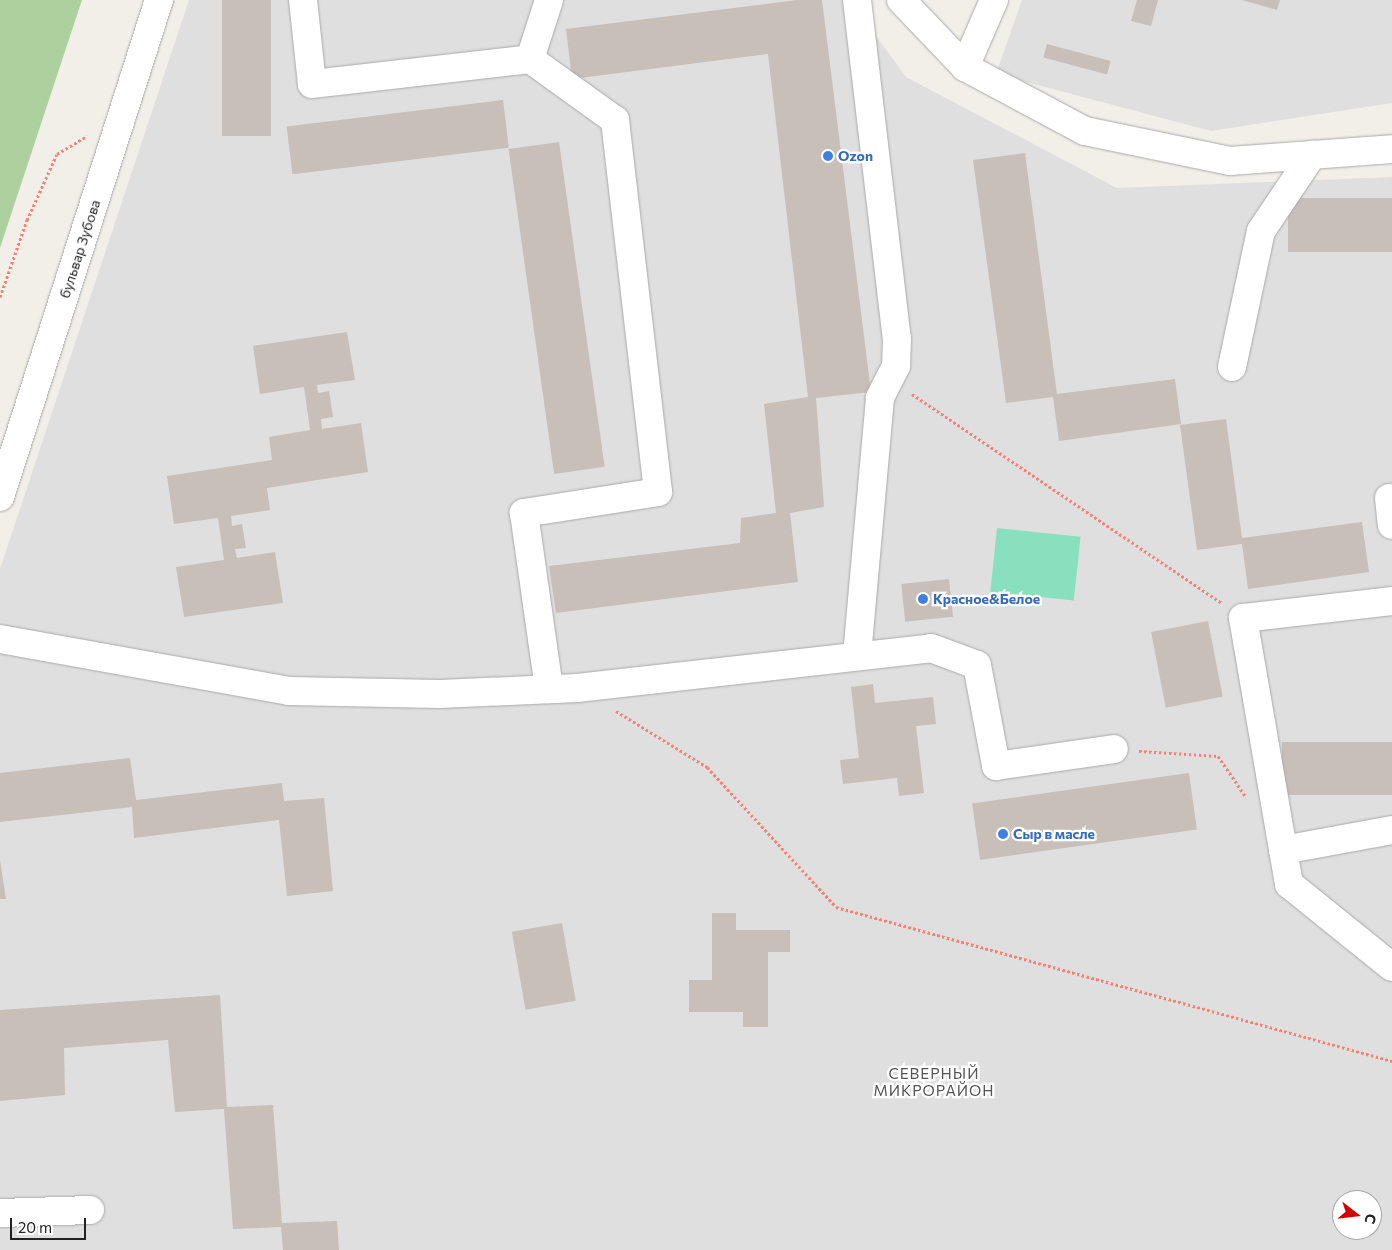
<!DOCTYPE html>
<meta charset="utf-8">
<style>
body{margin:0}
#map{position:relative;width:1392px;height:1250px;overflow:hidden;background:#f2efe9;font-family:Commissioner,sans-serif}
div>[style]{position:absolute}
.residential>*{inset:0;background:#e0dfdf}
.forest>*{inset:0;background:#add19e}
.pitch>*{inset:0;background:#88e0be;transform-origin:0 0}
.building>*{inset:0;background:#c7bfb8;transform-origin:0 0}
.path>*{height:3px;margin-top:-1.5px;transform-origin:0;background:repeating-linear-gradient(90deg,#fa8072 0 2.5px,transparent 0 5px)}
.roads{filter:drop-shadow(0 0 1px #a9a9a9) drop-shadow(0 0 1px #a9a9a9)}
.minor>*{height:28px;margin:-14px;padding:0 14px;transform-origin:14px;border-radius:14px;background:#fff}
.dots>*{width:14px;height:14px;translate:-50% -50%;box-sizing:border-box;border:2px solid #fff;border-radius:50%}
span{translate:-50% -50%;white-space:nowrap;text-align:center;line-height:1.15;-webkit-text-stroke:4.5px #fff;paint-order:stroke}
.shop-label{font-size:14px;color:#366cbe;font-weight:700}
.left{translate:0 -50%;text-align:left}
.street-label{font-size:14px;color:#222}
.neighbourhood-label{font-size:15px;color:#555;letter-spacing:1px}
.north{position:absolute;left:1332px;top:1190px;width:50px;height:50px;box-sizing:border-box;background:#fff;border:1px solid #a7a7a7;border-radius:50%;rotate:106deg;font-size:14px;font-weight:700;line-height:20px;text-align:center;color:#222}
.north::after{content:'';display:block;margin:auto;width:18px;height:22px;background:#d40000;clip-path:polygon(50% 0,100% 100%,50% 72%,0 100%)}
.scale{position:absolute;left:10px;top:1218px;width:76px;height:22px;box-sizing:border-box;border:2px solid #222;border-top:0;padding-left:6px;font-size:15px;line-height:18px;white-space:nowrap;color:#222;-webkit-text-stroke:4px #fff;paint-order:stroke}
</style>
<div id="map">
<div class="residential">
<div style="clip-path:polygon(evenodd,189px 0,850px 0,906px 77px,1117px 188px,1392px 177px,1392px 1250px,0 1250px,0 569px,189px 0,1342px 1200px,1372px 1200px,1372px 1230px,1342px 1230px,1342px 1200px)"></div>
<div style="clip-path:polygon(1022px 0,1392px 0,1392px 103px,1211px 131px,996px 74px)"></div>
</div>
<div class="forest">
<div style="clip-path:polygon(0 0,82px 0,0 248px)"></div>
</div>
<div class="pitch">
<div style="left:997px;top:528px;width:84px;height:64px;rotate:6deg"></div>
</div>
<div class="building">
<div style="left:222px;top:0;width:49px;height:136px"></div>
<div style="clip-path:polygon(797px 0,822px 0,871px 392px,816px 398px,824px 507px,790px 513px,798px 582px,556px 613px,549px 566px,740px 543px,741px 518px,776px 513px,764px 404px,808px 397px,768px 54px,572px 79px,566px 29px)"></div>
<div style="clip-path:polygon(1137px 0,1158px 0,1151px 26px,1131px 21px)"></div>
<div style="clip-path:polygon(1242px 0,1280px 0,1277px 10px)"></div>
<div style="left:1047px;top:44px;width:66px;height:14px;rotate:15deg"></div>
<div style="left:503px;top:100px;width:48px;height:218px;rotate:83deg"></div>
<div style="left:559px;top:142px;width:328px;height:51px;rotate:82deg"></div>
<div style="clip-path:polygon(1025px 153px,1057px 394px,1175px 379px,1181px 424px,1059px 441px,1053px 397px,1006px 403px,973px 160px)"></div>
<div style="left:1392px;top:198px;width:54px;height:104px;rotate:90deg"></div>
<div style="clip-path:polygon(347px 332px,355px 380px,317px 385px,318px 393px,329px 391px,333px 417px,321px 419px,322px 429px,361px 423px,368px 472px,267px 488px,270px 510px,231px 516px,232px 526px,242px 524px,246px 548px,235px 549px,237px 558px,275px 552px,283px 603px,184px 617px,176px 567px,224px 560px,218px 518px,174px 524px,167px 476px,272px 460px,269px 437px,310px 430px,304px 387px,260px 394px,253px 346px)"></div>
<div style="clip-path:polygon(1226px 419px,1242px 538px,1362px 522px,1369px 572px,1248px 589px,1242px 544px,1197px 550px,1180px 425px)"></div>
<div style="left:949px;top:579px;width:38px;height:48px;rotate:84deg"></div>
<div style="left:1208px;top:621px;width:77px;height:58px;rotate:79deg"></div>
<div style="clip-path:polygon(873px 684px,875px 703px,933px 697px,936px 724px,916px 726px,924px 793px,899px 796px,897px 778px,843px 784px,840px 760px,859px 758px,851px 687px)"></div>
<div style="left:1392px;top:742px;width:53px;height:110px;rotate:90deg"></div>
<div style="clip-path:polygon(130px 758px,136px 800px,282px 783px,284px 801px,324px 798px,333px 891px,287px 896px,279px 820px,134px 838px,132px 807px,0 822px,0 773px)"></div>
<div style="left:1189px;top:773px;width:57px;height:219px;rotate:82deg"></div>
<div style="clip-path:polygon(0 860px,6px 899px,0 899px)"></div>
<div style="clip-path:polygon(712px 913px,736px 913px,736px 930px,790px 930px,790px 952px,768px 952px,768px 1027px,743px 1027px,743px 1012px,689px 1012px,689px 980px,712px 980px)"></div>
<div style="left:562px;top:923px;width:79px;height:51px;rotate:80deg"></div>
<div style="clip-path:polygon(220px 995px,227px 1107px,273px 1105px,282px 1223px,337px 1221px,339px 1250px,283px 1250px,281px 1227px,233px 1229px,224px 1109px,175px 1112px,168px 1040px,64px 1048px,65px 1095px,0 1101px,0 1010px)"></div>
</div>
<div class="path">
<div style="left:0;top:297px;width:82px;rotate:-70.7deg"></div>
<div style="left:27px;top:220px;width:72px;rotate:-65.6deg"></div>
<div style="left:57px;top:154px;width:35px;rotate:-31deg"></div>
<div style="left:912px;top:394px;width:374px;rotate:34deg"></div>
<div style="left:616px;top:711px;width:107px;rotate:31.6deg"></div>
<div style="left:707px;top:767px;width:190px;rotate:47.3deg"></div>
<div style="left:836px;top:907px;width:577px;rotate:15.48deg"></div>
<div style="left:1139px;top:751px;width:79px;rotate:3.6deg"></div>
<div style="left:1218px;top:756px;width:50px;rotate:55.7deg"></div>
</div>
<div class="roads">
<div class="minor">
<div style="left:303px;top:0;width:84px;rotate:83.9deg"></div>
<div style="left:312px;top:84px;width:219px;rotate:-6.5deg"></div>
<div style="left:530px;top:59px;width:62px;rotate:-72.1deg"></div>
<div style="left:857px;top:0;width:341px;rotate:83.3deg"></div>
<div style="left:897px;top:339px;width:27px;rotate:92deg"></div>
<div style="left:896px;top:366px;width:36px;rotate:117deg"></div>
<div style="left:880px;top:398px;width:259px;rotate:95.1deg"></div>
<div style="left:901px;top:0;width:93px;rotate:46.3deg"></div>
<div style="left:965px;top:67px;width:136px;rotate:28.1deg"></div>
<div style="left:1085px;top:131px;width:148px;rotate:11.7deg"></div>
<div style="left:1230px;top:161px;width:162px;rotate:-4.2deg"></div>
<div style="left:530px;top:59px;width:105px;rotate:35.7deg"></div>
<div style="left:615px;top:120px;width:374px;rotate:83.4deg"></div>
<div style="left:658px;top:492px;width:136px;rotate:171.1deg"></div>
<div style="left:524px;top:513px;width:178px;rotate:81.9deg"></div>
<div style="left:965px;top:67px;width:73px;rotate:-66.6deg"></div>
<div style="left:1232px;top:367px;width:139px;rotate:-78deg"></div>
<div style="left:1261px;top:231px;width:92px;rotate:-56.1deg"></div>
<div style="left:0;top:497px;width:522px;rotate:-72.26deg"></div>
<div style="left:1389px;top:498px;width:27px;rotate:84deg"></div>
<div style="left:1392px;top:601px;width:150px;rotate:173.5deg"></div>
<div style="left:1243px;top:618px;width:270px;rotate:80.2deg"></div>
<div style="left:1289px;top:884px;width:132px;rotate:38.9deg"></div>
<div style="left:0;top:639px;width:294px;rotate:10.2deg"></div>
<div style="left:289px;top:691px;width:151px;rotate:1.1deg"></div>
<div style="left:440px;top:694px;width:137px;rotate:-2.5deg"></div>
<div style="left:577px;top:688px;width:356px;rotate:-6.4deg"></div>
<div style="left:931px;top:648px;width:49px;rotate:20.3deg"></div>
<div style="left:977px;top:665px;width:103px;rotate:79.3deg"></div>
<div style="left:996px;top:766px;width:119px;rotate:-8.2deg"></div>
<div style="left:1283px;top:850px;width:111px;rotate:-10.4deg"></div>
<div style="left:0;top:1213px;width:90px;rotate:-1.9deg"></div>
</div>
</div>
<div class="dots">
<div style="left:828px;top:156px;background:#3f7fe0"></div>
<div style="left:923px;top:599px;background:#3f7fe0"></div>
<div style="left:1003px;top:834px;background:#3f7fe0"></div>
</div>
<div class="shop-label">
<span class="left" style="left:838px;top:156px">Ozon</span>
<span class="left" style="left:933px;top:599px">Красное&amp;Белое</span>
<span class="left" style="left:1013px;top:834px">Сыр в масле</span>
</div>
<div class="street-label">
<span style="left:80px;top:249px;rotate:-72deg">бульвар Зубова</span>
</div>
<div class="neighbourhood-label">
<span style="left:934px;top:1082px">СЕВЕРНЫЙ<br>МИКРОРАЙОН</span>
</div>
<div class="north">С</div>
<div class="scale">20 m</div>
</div>
